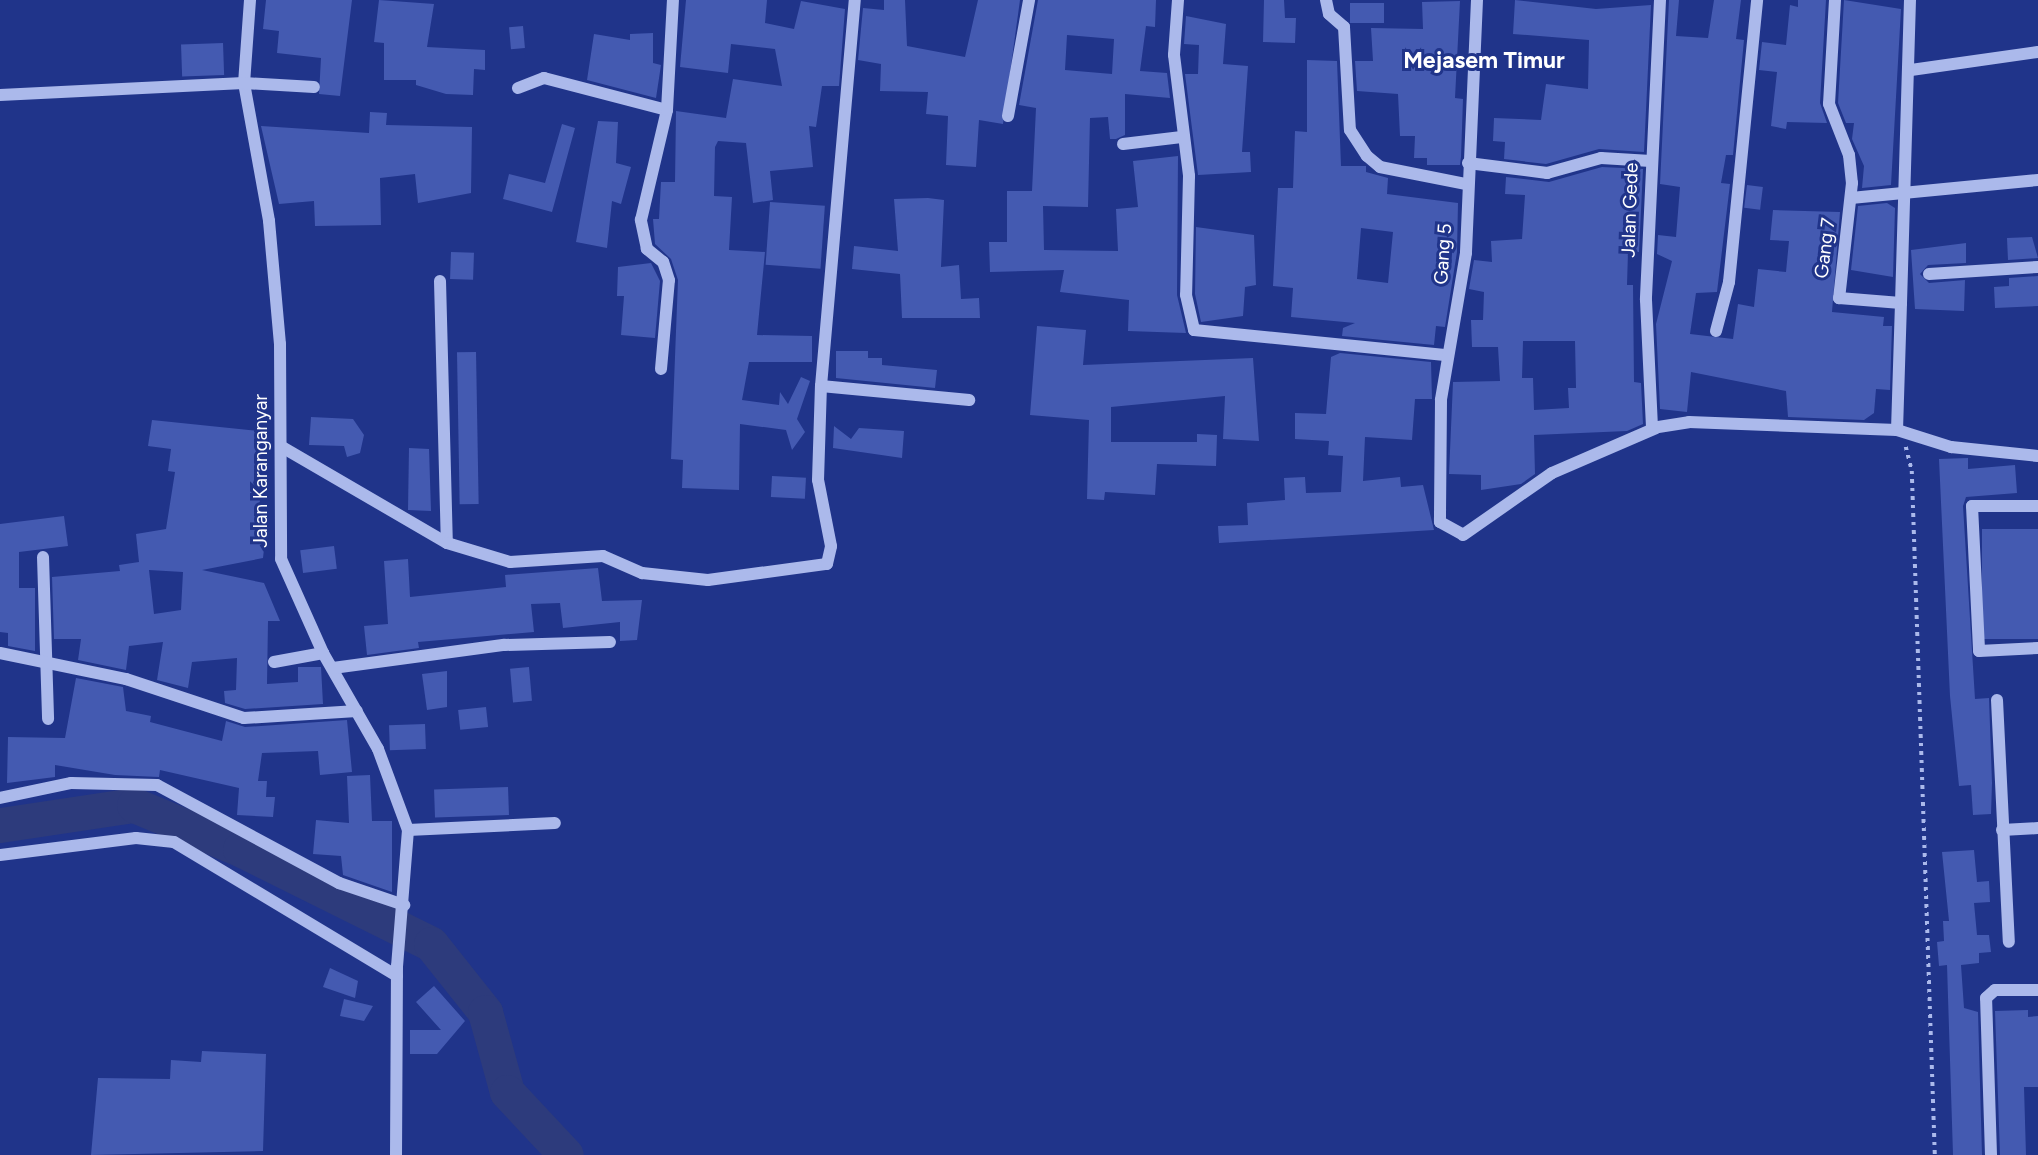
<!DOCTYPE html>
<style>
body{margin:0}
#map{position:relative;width:2038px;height:1155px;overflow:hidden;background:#20348a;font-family:Figtree,sans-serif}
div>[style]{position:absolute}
.river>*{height:35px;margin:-17.5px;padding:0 17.5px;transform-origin:17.5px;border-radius:17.5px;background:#2d3b7c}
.building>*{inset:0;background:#445ab1;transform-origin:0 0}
.path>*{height:3.5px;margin-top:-1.75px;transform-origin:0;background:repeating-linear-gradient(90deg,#abb9eb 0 3.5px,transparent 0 8.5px)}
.minor>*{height:12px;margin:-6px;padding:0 6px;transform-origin:6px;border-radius:6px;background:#abb9eb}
span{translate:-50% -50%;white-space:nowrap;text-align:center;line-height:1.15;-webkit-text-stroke:6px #20348a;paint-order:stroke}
.street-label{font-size:19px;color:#fff}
.quarter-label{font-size:23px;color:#fff;font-weight:700}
</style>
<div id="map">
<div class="river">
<div style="left:0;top:825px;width:135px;rotate:-8.5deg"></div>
<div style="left:134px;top:805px;width:115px;rotate:22.5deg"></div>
<div style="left:240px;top:849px;width:213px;rotate:26.4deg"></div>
<div style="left:431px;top:944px;width:87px;rotate:51.5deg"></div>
<div style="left:485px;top:1012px;width:83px;rotate:74.6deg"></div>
<div style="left:507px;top:1092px;width:86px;rotate:46.9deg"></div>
</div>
<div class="building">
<div style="clip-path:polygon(266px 0,352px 0,340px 96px,319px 94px,321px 58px,277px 53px,279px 31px,263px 29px)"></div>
<div style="clip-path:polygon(379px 0,434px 4px,427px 47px,485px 50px,485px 70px,474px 69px,473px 95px,446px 94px,416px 85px,416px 80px,384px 80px,384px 43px,374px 42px)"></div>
<div style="clip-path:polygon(686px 0,767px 0,765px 23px,794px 29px,801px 1px,845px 9px,839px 86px,822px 86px,816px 127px,809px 126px,813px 167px,770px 171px,773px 200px,753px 203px,746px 143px,718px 141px,715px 147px,714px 196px,732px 197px,729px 250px,765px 252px,757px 335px,812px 336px,812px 362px,749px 362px,742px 400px,779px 405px,780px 392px,788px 404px,801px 377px,810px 381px,797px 419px,805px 432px,792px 450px,786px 430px,740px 424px,739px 490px,682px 488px,683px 460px,671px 459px,678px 280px,671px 259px,655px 244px,653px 219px,659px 219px,661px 182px,675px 182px,676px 111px,726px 118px,733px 79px,782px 86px,775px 49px,731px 44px,728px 73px,680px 67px)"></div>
<div style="clip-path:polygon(884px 0,905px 0,907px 46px,965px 57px,978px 0,1020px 0,1003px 124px,979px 120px,976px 167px,946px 165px,948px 116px,926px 114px,928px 92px,880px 91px,881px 64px,858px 60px,863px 8px,884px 10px)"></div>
<div style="clip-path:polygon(evenodd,1038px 0,1156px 0,1155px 27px,1146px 26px,1140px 71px,1167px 73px,1170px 98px,1125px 94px,1125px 135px,1116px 139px,1110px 139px,1108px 117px,1090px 118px,1088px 207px,1043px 206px,1044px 250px,1118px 251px,1116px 209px,1138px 207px,1133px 161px,1178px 156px,1177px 295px,1186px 333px,1128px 331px,1129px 300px,1060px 292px,1064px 270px,990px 272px,989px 242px,1007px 242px,1007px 191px,1032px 191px,1036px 108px,1019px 105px,1038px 0,1067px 35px,1114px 39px,1112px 74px,1065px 70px,1067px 35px)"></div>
<div style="clip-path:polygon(1264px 0,1284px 0,1285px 18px,1296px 18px,1295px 43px,1263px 42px)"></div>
<div style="clip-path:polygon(1515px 0,1596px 9px,1651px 5px,1644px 152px,1599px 149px,1546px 164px,1504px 159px,1505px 142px,1493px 141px,1494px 118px,1541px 120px,1546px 84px,1588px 89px,1589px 40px,1513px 34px)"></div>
<div style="clip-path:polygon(1669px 0,1679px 0,1676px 36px,1708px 38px,1714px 0,1741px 0,1736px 39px,1744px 40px,1733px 155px,1726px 155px,1721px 183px,1730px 184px,1717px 292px,1696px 293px,1690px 334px,1733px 339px,1738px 304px,1754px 307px,1758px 269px,1786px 272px,1789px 241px,1770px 240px,1773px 210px,1840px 212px,1832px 312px,1884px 317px,1883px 326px,1892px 326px,1890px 390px,1876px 389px,1874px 413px,1864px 420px,1788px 417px,1786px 391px,1691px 372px,1687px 412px,1660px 409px,1656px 324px,1672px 261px,1657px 254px,1658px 235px,1676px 237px,1680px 187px,1660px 184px)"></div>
<div style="clip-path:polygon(1798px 0,1826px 0,1820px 103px,1827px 123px,1787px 122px,1786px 129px,1771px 126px,1777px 72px,1759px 70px,1762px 42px,1786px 45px,1790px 5px,1798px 7px)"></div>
<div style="clip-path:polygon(1844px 0,1901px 9px,1891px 185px,1862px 188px,1864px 166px,1852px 139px,1854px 123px,1846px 123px,1838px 103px)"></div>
<div style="clip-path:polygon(1460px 1px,1455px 98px,1463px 99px,1461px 157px,1460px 165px,1427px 165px,1427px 158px,1414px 158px,1415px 136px,1400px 136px,1398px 94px,1357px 91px,1355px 61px,1373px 61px,1371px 28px,1423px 29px,1422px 2px)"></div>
<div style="left:1350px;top:3px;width:34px;height:20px"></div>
<div style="clip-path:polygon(1186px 16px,1226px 24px,1223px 64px,1248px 66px,1242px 152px,1250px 152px,1251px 172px,1198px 175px,1185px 74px,1198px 74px,1199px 45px,1184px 44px)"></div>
<div style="left:523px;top:26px;width:22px;height:14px;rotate:85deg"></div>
<div style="clip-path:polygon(653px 33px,653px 63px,661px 65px,656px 98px,587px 80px,594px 34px,630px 40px,630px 34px)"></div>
<div style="left:223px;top:43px;width:32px;height:42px;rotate:88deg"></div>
<div style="clip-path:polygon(evenodd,1307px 60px,1337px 61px,1341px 166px,1366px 166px,1366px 172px,1388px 178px,1387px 194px,1458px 203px,1457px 252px,1445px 327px,1436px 326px,1434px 345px,1342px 336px,1343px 328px,1355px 323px,1291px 317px,1293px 288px,1273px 286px,1278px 188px,1293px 188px,1295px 131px,1307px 132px,1307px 60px,1361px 228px,1393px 232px,1388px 283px,1357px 279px,1361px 228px)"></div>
<div style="clip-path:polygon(370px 112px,387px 113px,386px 125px,472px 127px,471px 193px,418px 203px,415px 174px,380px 178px,381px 225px,315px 226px,314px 201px,279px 204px,261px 126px,369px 133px)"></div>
<div style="clip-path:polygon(598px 121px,618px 122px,616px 163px,631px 167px,621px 204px,612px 201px,607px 248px,576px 242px)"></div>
<div style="clip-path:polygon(562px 124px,575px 128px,552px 212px,503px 199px,509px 174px,545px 183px)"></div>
<div style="clip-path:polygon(evenodd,1602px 167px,1643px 169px,1639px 252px,1628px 252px,1627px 285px,1633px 285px,1634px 382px,1641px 383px,1643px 424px,1627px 431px,1534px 435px,1535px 474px,1521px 484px,1481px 490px,1481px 475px,1449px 474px,1453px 382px,1500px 381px,1498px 347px,1472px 347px,1471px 320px,1483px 320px,1484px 292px,1469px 289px,1474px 260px,1492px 262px,1491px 241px,1522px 239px,1525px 195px,1505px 194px,1506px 177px,1549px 182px,1602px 167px,1523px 341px,1575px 341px,1576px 388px,1568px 388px,1569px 408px,1534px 410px,1533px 378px,1522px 378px,1523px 341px)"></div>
<div style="left:1747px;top:185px;width:16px;height:23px;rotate:7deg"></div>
<div style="clip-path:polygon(928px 198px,944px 200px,941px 267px,959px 265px,961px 299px,979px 298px,980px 318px,902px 318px,900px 274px,852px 269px,854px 246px,898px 251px,894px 199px)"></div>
<div style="left:770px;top:202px;width:55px;height:63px;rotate:4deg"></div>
<div style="clip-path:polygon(1887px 203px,1895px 208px,1893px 277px,1851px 270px,1858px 206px)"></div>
<div style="clip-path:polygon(1196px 227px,1254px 235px,1256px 285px,1245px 287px,1243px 316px,1201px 322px,1195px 294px)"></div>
<div style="clip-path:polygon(2032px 237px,2038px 258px,2008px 260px,2007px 238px)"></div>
<div style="clip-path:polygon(1966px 243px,1966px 263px,1928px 265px,1920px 274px,1929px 283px,1965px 280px,1964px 311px,1915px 309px,1911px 250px)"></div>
<div style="left:451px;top:252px;width:23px;height:27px;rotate:2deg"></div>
<div style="clip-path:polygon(651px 263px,660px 281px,655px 338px,621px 335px,624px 296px,617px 296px,618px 267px)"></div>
<div style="clip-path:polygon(2038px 276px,2038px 306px,1995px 308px,1994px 287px,2009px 286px,2009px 278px)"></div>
<div style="clip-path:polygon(1037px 326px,1086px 330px,1083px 365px,1253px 358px,1259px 441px,1223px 439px,1225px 396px,1111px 407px,1111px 442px,1197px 442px,1197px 434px,1217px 435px,1216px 466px,1157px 464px,1155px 495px,1105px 492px,1104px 500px,1087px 499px,1089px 420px,1030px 415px)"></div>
<div style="clip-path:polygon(836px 351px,868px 351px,868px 358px,882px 358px,882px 365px,937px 370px,935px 388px,836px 378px)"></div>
<div style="left:476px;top:352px;width:152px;height:19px;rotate:89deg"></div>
<div style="clip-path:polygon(1340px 353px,1431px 362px,1432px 399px,1415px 399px,1412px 440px,1365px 437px,1363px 481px,1400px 477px,1401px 487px,1423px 485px,1434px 530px,1219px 543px,1218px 526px,1248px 525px,1247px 503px,1285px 500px,1284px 478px,1305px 477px,1306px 493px,1341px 492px,1343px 456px,1328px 455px,1329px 441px,1295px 439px,1295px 413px,1326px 414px,1331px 357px)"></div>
<div style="clip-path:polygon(311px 417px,353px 419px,364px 435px,360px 453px,347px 457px,344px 446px,309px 445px)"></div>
<div style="clip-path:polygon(evenodd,152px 420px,269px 432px,253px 483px,261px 492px,258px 515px,267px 523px,263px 558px,202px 570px,264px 583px,280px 621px,268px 621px,267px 684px,298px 682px,298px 667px,321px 667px,323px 704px,245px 709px,225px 703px,224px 691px,236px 690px,237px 658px,192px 662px,188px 688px,157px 680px,163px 642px,129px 646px,126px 670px,78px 660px,81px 639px,54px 639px,52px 577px,120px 571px,119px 565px,139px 562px,136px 534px,166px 529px,175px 472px,168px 471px,171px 449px,148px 446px,152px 420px,149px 570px,183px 572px,181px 610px,154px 614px,149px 570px)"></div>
<div style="clip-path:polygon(834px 426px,851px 439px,859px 428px,904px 431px,902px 458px,833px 448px)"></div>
<div style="clip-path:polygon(409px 448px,429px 449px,431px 511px,408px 510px)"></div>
<div style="clip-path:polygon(1968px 458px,1968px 469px,2015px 465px,2017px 493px,1966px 497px,1963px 506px,1975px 699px,1989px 698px,1992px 783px,1991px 814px,1973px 815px,1971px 785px,1959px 786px,1950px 696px,1939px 459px)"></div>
<div style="left:772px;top:476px;width:34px;height:21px;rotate:3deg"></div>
<div style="clip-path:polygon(64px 516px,68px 546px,19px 552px,19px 588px,35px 588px,35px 651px,8px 646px,8px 633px,0 632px,0 524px)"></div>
<div style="left:2038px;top:529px;width:110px;height:56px;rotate:90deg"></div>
<div style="left:334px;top:546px;width:23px;height:34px;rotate:83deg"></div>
<div style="clip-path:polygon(408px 559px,410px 597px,506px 587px,505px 575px,598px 568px,602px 601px,642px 600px,637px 640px,620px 641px,620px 622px,563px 628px,560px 603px,531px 604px,534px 632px,418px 642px,419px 648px,367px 655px,364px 626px,388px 624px,384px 561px)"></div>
<div style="left:529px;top:667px;width:34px;height:19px;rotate:85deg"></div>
<div style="clip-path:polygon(447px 671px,447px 707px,427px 710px,422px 674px)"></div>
<div style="clip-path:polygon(76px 678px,123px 687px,126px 711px,151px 716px,150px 722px,222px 741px,226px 721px,245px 727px,347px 720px,352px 772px,320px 775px,318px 751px,262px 753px,258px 781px,267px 781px,266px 797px,275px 797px,273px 817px,237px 815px,239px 788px,160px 770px,159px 777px,115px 775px,55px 765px,55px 777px,7px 783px,8px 737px,65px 738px)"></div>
<div style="left:486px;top:707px;width:20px;height:28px;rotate:84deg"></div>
<div style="left:425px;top:724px;width:25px;height:36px;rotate:88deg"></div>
<div style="clip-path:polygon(370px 775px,372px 821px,392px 821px,392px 892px,343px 875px,341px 856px,313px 854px,316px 820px,349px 823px,347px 776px)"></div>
<div style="left:508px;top:787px;width:28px;height:74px;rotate:88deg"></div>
<div style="clip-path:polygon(1974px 850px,1977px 882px,1989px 881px,1990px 902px,1974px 903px,1977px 935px,1989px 935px,1991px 952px,1979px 953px,1979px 963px,1961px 965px,1964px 1008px,1978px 1012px,1982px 1155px,1953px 1155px,1947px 965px,1939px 966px,1937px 942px,1944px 941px,1943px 921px,1949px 921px,1942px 852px)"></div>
<div style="clip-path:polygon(330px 968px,358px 981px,355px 998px,323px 987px)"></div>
<div style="clip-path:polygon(434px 986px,465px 1021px,437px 1054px,410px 1054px,410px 1030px,441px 1030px,416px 1002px)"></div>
<div style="clip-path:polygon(344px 999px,373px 1006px,364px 1021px,340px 1016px)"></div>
<div style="clip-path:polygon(2028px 1010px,2028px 1017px,2038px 1016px,2038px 1087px,2024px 1087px,2026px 1155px,2000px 1155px,1995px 1011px)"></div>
<div style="clip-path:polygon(202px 1051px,266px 1054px,263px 1151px,91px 1155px,98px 1078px,170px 1079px,171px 1060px,201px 1062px)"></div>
</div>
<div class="path">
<div style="left:1906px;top:447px;width:25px;rotate:76deg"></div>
<div style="left:1912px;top:471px;width:684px;rotate:88.07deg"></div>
</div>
<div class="minor">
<div style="left:250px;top:0;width:83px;rotate:94.1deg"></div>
<div style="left:244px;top:83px;width:140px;rotate:79.7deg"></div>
<div style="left:269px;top:221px;width:123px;rotate:84.9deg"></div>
<div style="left:280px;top:344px;width:215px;rotate:89.7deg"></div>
<div style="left:281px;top:559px;width:103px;rotate:65.9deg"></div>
<div style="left:323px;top:653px;width:111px;rotate:60.2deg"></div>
<div style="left:378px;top:749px;width:86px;rotate:69.7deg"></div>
<div style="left:408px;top:830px;width:136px;rotate:94.6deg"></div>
<div style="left:397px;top:966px;width:189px;rotate:90.3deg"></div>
<div style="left:1178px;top:0;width:55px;rotate:94.2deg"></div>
<div style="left:1174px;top:55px;width:122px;rotate:82.9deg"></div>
<div style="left:1189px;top:176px;width:119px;rotate:91.4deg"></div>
<div style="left:1186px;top:295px;width:36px;rotate:77deg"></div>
<div style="left:1194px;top:330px;width:252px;rotate:5.7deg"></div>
<div style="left:1326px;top:0;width:14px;rotate:78deg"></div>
<div style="left:1329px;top:14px;width:20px;rotate:41deg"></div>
<div style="left:1344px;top:27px;width:103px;rotate:86.7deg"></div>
<div style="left:1350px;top:130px;width:31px;rotate:57deg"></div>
<div style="left:1367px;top:156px;width:17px;rotate:40deg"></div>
<div style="left:1380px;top:167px;width:88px;rotate:11.2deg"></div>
<div style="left:1477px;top:0;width:253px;rotate:92.5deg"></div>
<div style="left:1466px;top:253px;width:149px;rotate:99.7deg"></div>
<div style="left:1441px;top:400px;width:122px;rotate:90.5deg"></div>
<div style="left:1440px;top:522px;width:26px;rotate:29deg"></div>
<div style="left:1463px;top:535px;width:108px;rotate:-34.9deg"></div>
<div style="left:1552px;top:473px;width:113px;rotate:-23.4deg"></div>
<div style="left:1660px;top:0;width:300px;rotate:92.7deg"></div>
<div style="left:1646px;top:300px;width:128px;rotate:87.3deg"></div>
<div style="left:1652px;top:428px;width:37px;rotate:-9deg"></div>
<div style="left:1689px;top:422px;width:208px;rotate:2.2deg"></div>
<div style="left:1897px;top:430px;width:57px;rotate:17.5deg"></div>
<div style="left:1951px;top:447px;width:87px;rotate:5.9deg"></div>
<div style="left:1835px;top:0;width:104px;rotate:93.3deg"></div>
<div style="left:1829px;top:104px;width:55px;rotate:68.6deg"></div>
<div style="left:1849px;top:155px;width:28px;rotate:84deg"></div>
<div style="left:1852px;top:183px;width:116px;rotate:96.4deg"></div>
<div style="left:1839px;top:298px;width:62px;rotate:4.6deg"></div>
<div style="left:1901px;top:303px;width:127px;rotate:91.8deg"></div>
<div style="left:1911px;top:70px;width:128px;rotate:-8.1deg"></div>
<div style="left:518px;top:88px;width:28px;rotate:-21deg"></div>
<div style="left:544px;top:78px;width:127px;rotate:14.6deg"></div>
<div style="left:0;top:95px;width:244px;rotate:-2.8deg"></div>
<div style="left:244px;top:83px;width:70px;rotate:3.3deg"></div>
<div style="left:1008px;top:116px;width:118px;rotate:-79.7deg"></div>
<div style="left:1123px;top:144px;width:59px;rotate:-6.8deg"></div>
<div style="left:1468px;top:163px;width:80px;rotate:7.2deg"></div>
<div style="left:1547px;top:173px;width:56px;rotate:-15.5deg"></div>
<div style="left:1601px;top:158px;width:50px;rotate:3.4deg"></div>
<div style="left:1851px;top:198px;width:188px;rotate:-5.5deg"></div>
<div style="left:1929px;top:274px;width:109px;rotate:-3.7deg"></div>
<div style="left:440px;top:281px;width:262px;rotate:88.5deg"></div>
<div style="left:1901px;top:303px;width:303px;rotate:-88.3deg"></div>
<div style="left:1716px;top:331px;width:51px;rotate:-75.1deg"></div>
<div style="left:1729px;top:282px;width:283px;rotate:-84.3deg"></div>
<div style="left:661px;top:369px;width:89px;rotate:-84.9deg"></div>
<div style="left:669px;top:280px;width:19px;rotate:-108deg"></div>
<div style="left:663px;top:262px;width:21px;rotate:-141deg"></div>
<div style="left:647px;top:249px;width:30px;rotate:-102deg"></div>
<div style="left:641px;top:220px;width:113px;rotate:-76.7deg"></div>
<div style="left:667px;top:110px;width:110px;rotate:-86.9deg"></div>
<div style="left:821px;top:386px;width:149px;rotate:5.4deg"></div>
<div style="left:282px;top:447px;width:191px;rotate:30.2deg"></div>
<div style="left:447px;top:543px;width:66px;rotate:16.8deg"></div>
<div style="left:510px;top:562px;width:93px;rotate:-3.7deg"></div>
<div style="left:603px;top:556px;width:43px;rotate:23.6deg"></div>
<div style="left:642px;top:573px;width:66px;rotate:6.1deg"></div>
<div style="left:708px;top:580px;width:120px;rotate:-7.7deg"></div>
<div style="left:827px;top:564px;width:18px;rotate:-77deg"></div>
<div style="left:831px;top:546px;width:67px;rotate:-101.1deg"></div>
<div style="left:818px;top:480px;width:94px;rotate:-88.2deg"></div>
<div style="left:821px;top:386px;width:387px;rotate:-85deg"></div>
<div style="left:2038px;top:506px;width:66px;rotate:180deg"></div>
<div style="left:1972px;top:506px;width:145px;rotate:87.2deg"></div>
<div style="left:1979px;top:651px;width:59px;rotate:-2.9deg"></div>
<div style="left:43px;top:557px;width:162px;rotate:88.2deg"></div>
<div style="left:0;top:653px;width:129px;rotate:11.7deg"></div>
<div style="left:126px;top:679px;width:124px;rotate:18.3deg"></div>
<div style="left:244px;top:718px;width:113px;rotate:-3.5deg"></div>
<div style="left:274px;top:662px;width:50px;rotate:-10.4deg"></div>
<div style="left:333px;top:668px;width:173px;rotate:-7.7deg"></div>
<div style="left:504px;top:645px;width:106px;rotate:-1.6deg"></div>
<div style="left:1997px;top:700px;width:242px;rotate:87.2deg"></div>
<div style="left:0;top:798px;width:73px;rotate:-11.9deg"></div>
<div style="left:71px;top:783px;width:86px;rotate:1.3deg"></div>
<div style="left:157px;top:785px;width:207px;rotate:28.3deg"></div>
<div style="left:339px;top:883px;width:69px;rotate:18.7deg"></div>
<div style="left:408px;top:830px;width:147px;rotate:-2.7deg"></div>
<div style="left:2002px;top:830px;width:36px;rotate:-3deg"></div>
<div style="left:0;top:855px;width:137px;rotate:-7.1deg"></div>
<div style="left:136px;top:838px;width:38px;rotate:6deg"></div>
<div style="left:174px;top:842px;width:260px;rotate:31deg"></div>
<div style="left:1991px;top:1155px;width:157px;rotate:-91.8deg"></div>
<div style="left:1986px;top:998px;width:12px;rotate:-42deg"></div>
<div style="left:1995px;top:990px;width:43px"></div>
</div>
<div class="street-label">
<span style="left:1630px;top:210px;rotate:-88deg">Jalan Gede</span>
<span style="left:1825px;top:248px;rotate:-83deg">Gang 7</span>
<span style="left:1443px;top:254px;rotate:-86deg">Gang 5</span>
<span style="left:261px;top:471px;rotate:-90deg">Jalan Karanganyar</span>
</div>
<div class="quarter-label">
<span style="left:1484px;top:60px">Mejasem Timur</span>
</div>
</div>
